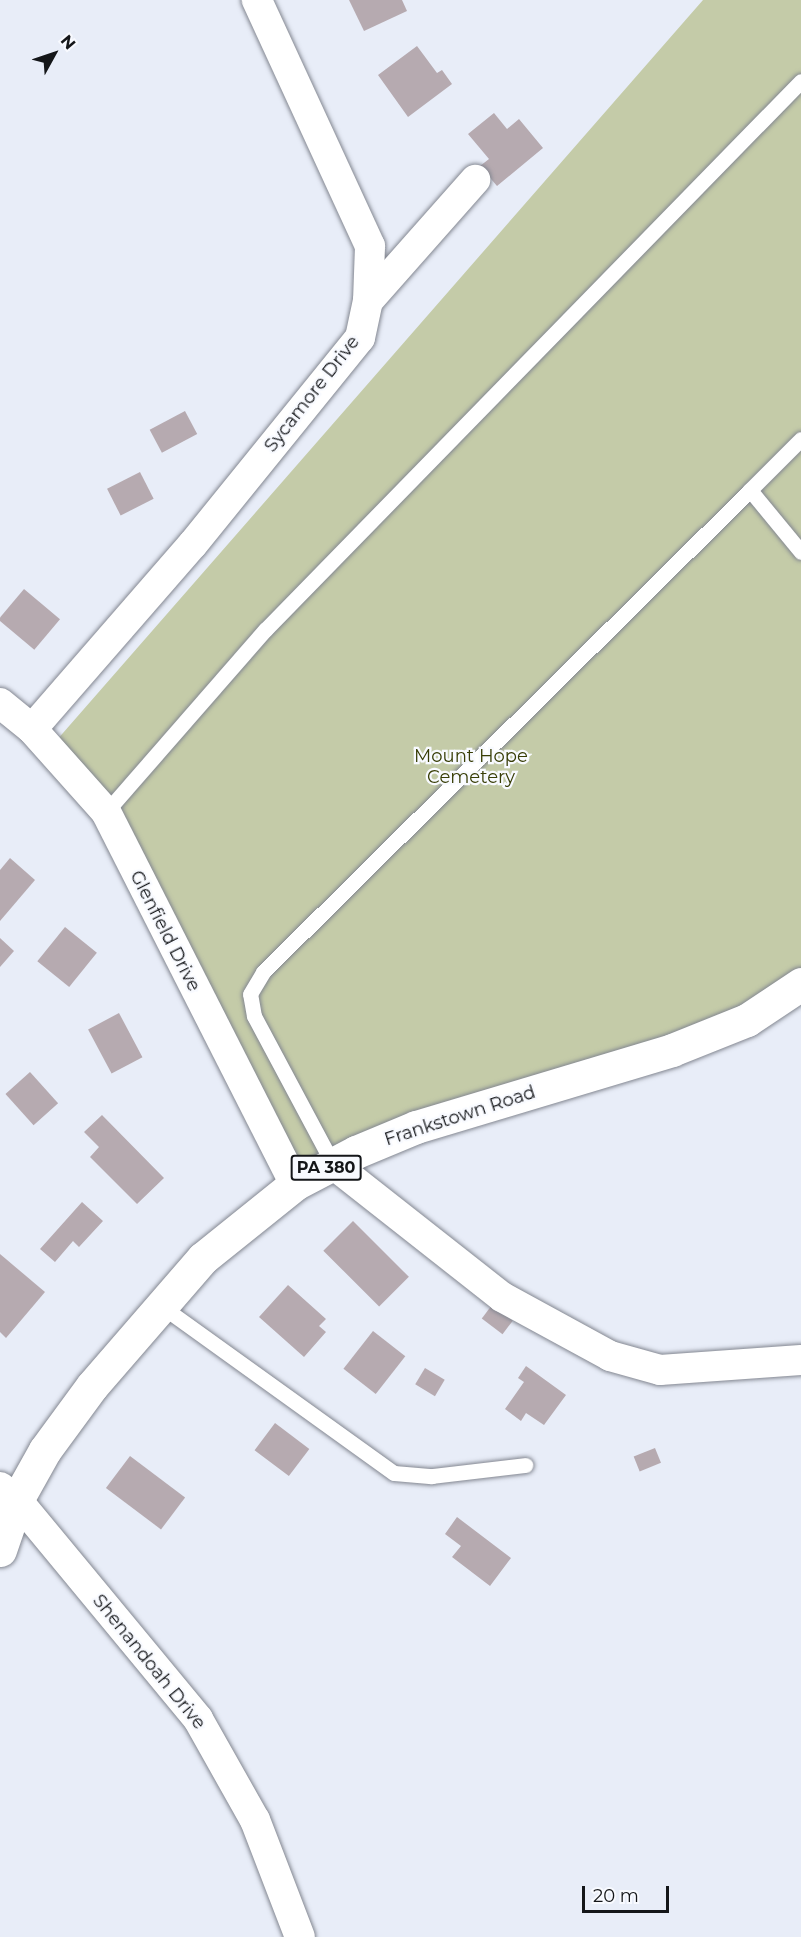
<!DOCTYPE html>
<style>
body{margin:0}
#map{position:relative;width:801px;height:1937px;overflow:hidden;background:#e8edf8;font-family:Montserrat,sans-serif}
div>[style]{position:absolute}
.green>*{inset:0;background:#c4cba8}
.building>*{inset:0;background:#b6aab0;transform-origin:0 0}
.roads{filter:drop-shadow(0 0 2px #838791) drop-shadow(0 0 2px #838791)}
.service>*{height:15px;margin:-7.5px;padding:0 7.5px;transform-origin:7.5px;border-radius:7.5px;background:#fff}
.minor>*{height:30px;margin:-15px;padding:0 15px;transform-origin:15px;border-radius:15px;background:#fff}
.primary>*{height:33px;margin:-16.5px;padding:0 16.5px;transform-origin:16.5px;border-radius:16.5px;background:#fff}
span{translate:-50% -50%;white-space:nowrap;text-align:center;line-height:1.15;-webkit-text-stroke:4.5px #f8faff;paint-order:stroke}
.shield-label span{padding:2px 4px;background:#f8faff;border:2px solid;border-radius:4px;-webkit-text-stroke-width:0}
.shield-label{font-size:16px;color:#141619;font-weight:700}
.street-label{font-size:18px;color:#141619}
.park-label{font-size:18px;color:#373d05}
.north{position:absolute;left:24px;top:24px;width:60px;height:60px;-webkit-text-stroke:4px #f8faff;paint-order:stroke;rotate:50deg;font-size:16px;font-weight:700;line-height:24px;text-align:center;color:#141619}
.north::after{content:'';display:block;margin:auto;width:21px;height:27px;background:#141619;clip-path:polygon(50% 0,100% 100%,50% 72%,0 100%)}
.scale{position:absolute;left:582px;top:1886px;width:87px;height:27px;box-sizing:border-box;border:3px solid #141619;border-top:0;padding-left:8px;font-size:18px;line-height:21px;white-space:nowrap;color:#141619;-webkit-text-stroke:4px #f8faff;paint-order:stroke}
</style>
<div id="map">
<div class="green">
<div style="clip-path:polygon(703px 0,801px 0,801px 984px,295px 1184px,141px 886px,49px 749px)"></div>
</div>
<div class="building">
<div style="clip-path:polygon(349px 0,402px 0,407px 11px,364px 31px)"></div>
<div style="clip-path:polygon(417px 46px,437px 73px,442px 70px,452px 84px,408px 117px,378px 75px)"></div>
<div style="clip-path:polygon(494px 113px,507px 129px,519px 119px,543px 148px,497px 186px,480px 166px,489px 159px,468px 134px)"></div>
<div style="left:185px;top:411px;width:26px;height:40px;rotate:62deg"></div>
<div style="left:140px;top:472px;width:30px;height:37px;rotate:63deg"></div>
<div style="left:24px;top:589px;width:47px;height:40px;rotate:40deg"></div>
<div style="clip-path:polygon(10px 858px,35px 880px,0 921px,0 870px)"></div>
<div style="left:65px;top:927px;width:41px;height:44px;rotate:39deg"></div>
<div style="clip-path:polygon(0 938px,14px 951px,0 967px)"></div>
<div style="left:119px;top:1013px;width:50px;height:35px;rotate:62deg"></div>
<div style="left:30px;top:1072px;width:42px;height:33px;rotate:48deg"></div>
<div style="clip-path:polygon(102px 1115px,164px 1178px,137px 1204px,90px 1157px,99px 1147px,84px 1132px)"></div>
<div style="clip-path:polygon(82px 1202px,103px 1221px,79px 1247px,73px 1241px,55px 1262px,40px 1249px)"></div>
<div style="left:353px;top:1221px;width:79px;height:42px;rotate:45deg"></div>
<div style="clip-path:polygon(0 1254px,45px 1292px,6px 1338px,0 1332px)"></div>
<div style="clip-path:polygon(288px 1285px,326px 1319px,319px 1326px,326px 1332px,304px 1357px,259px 1317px)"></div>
<div style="left:492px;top:1305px;width:26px;height:17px;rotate:37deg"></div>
<div style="left:373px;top:1331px;width:41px;height:48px;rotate:38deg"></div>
<div style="clip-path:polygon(526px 1366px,566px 1395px,544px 1425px,526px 1413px,521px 1421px,505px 1409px,524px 1382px,518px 1378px)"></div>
<div style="left:425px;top:1368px;width:23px;height:19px;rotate:31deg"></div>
<div style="left:275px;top:1423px;width:43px;height:34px;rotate:37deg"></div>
<div style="left:655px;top:1448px;width:16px;height:23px;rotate:68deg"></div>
<div style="left:130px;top:1456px;width:69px;height:40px;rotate:37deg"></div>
<div style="clip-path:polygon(457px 1517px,511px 1558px,490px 1586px,452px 1557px,461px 1546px,445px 1534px)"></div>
</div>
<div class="roads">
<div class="service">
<div style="left:750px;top:490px;width:72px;rotate:-45deg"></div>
<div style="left:106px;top:812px;width:242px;rotate:-48.9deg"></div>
<div style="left:265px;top:630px;width:767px;rotate:-45.69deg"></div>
<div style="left:333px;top:1164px;width:168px;rotate:-118.1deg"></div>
<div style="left:254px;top:1016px;width:22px;rotate:-100deg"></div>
<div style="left:250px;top:994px;width:26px;rotate:-59deg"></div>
<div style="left:263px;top:972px;width:685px;rotate:-44.7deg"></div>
<div style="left:750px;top:490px;width:80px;rotate:50.6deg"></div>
<div style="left:160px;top:1305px;width:288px;rotate:35.7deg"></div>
<div style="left:394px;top:1473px;width:38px;rotate:5deg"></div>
<div style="left:432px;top:1476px;width:94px;rotate:-6.7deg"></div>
</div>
<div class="minor">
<div style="left:368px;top:301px;width:162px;rotate:-48.5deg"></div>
<div style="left:0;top:703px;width:41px;rotate:39.1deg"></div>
<div style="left:32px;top:729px;width:111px;rotate:48.3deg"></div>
<div style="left:106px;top:812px;width:417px;rotate:63.1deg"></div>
<div style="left:32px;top:729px;width:245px;rotate:-49deg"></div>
<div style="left:193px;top:544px;width:265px;rotate:-51deg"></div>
<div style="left:360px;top:338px;width:38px;rotate:-78deg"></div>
<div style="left:368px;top:301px;width:55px;rotate:-87.9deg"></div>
<div style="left:370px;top:246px;width:271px;rotate:-114.7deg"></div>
<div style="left:333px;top:1164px;width:215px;rotate:38.2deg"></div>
<div style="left:502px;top:1297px;width:123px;rotate:28.6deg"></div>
<div style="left:610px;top:1356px;width:52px;rotate:15.6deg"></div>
<div style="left:660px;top:1370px;width:141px;rotate:-4.1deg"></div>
<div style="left:0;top:1487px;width:21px;rotate:37deg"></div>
<div style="left:17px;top:1500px;width:284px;rotate:50.4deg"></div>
<div style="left:198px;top:1719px;width:116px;rotate:60.6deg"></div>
<div style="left:255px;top:1820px;width:125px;rotate:69deg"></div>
</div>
<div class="primary">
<div style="left:0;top:1550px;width:53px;rotate:-71.2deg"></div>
<div style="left:17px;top:1500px;width:57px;rotate:-60.8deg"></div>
<div style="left:45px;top:1450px;width:79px;rotate:-53.7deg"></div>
<div style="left:92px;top:1386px;width:169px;rotate:-49.1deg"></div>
<div style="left:203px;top:1258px;width:118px;rotate:-38.8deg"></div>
<div style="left:295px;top:1184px;width:69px;rotate:-27.7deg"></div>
<div style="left:356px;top:1152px;width:65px;rotate:-22.6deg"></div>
<div style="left:416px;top:1127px;width:267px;rotate:-16.7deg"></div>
<div style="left:672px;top:1050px;width:81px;rotate:-21.8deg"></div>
<div style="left:747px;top:1020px;width:65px;rotate:-33.7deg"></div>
</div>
</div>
<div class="shield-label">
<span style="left:326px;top:1168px">PA 380</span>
</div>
<div class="street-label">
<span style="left:312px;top:394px;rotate:-52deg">Sycamore Drive</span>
<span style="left:165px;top:931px;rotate:63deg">Glenfield Drive</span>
<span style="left:460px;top:1116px;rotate:-18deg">Frankstown Road</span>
<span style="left:149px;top:1662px;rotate:51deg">Shenandoah Drive</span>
</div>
<div class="park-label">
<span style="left:471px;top:767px">Mount Hope<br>Cemetery</span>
</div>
<div class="north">N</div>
<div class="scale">20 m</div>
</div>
